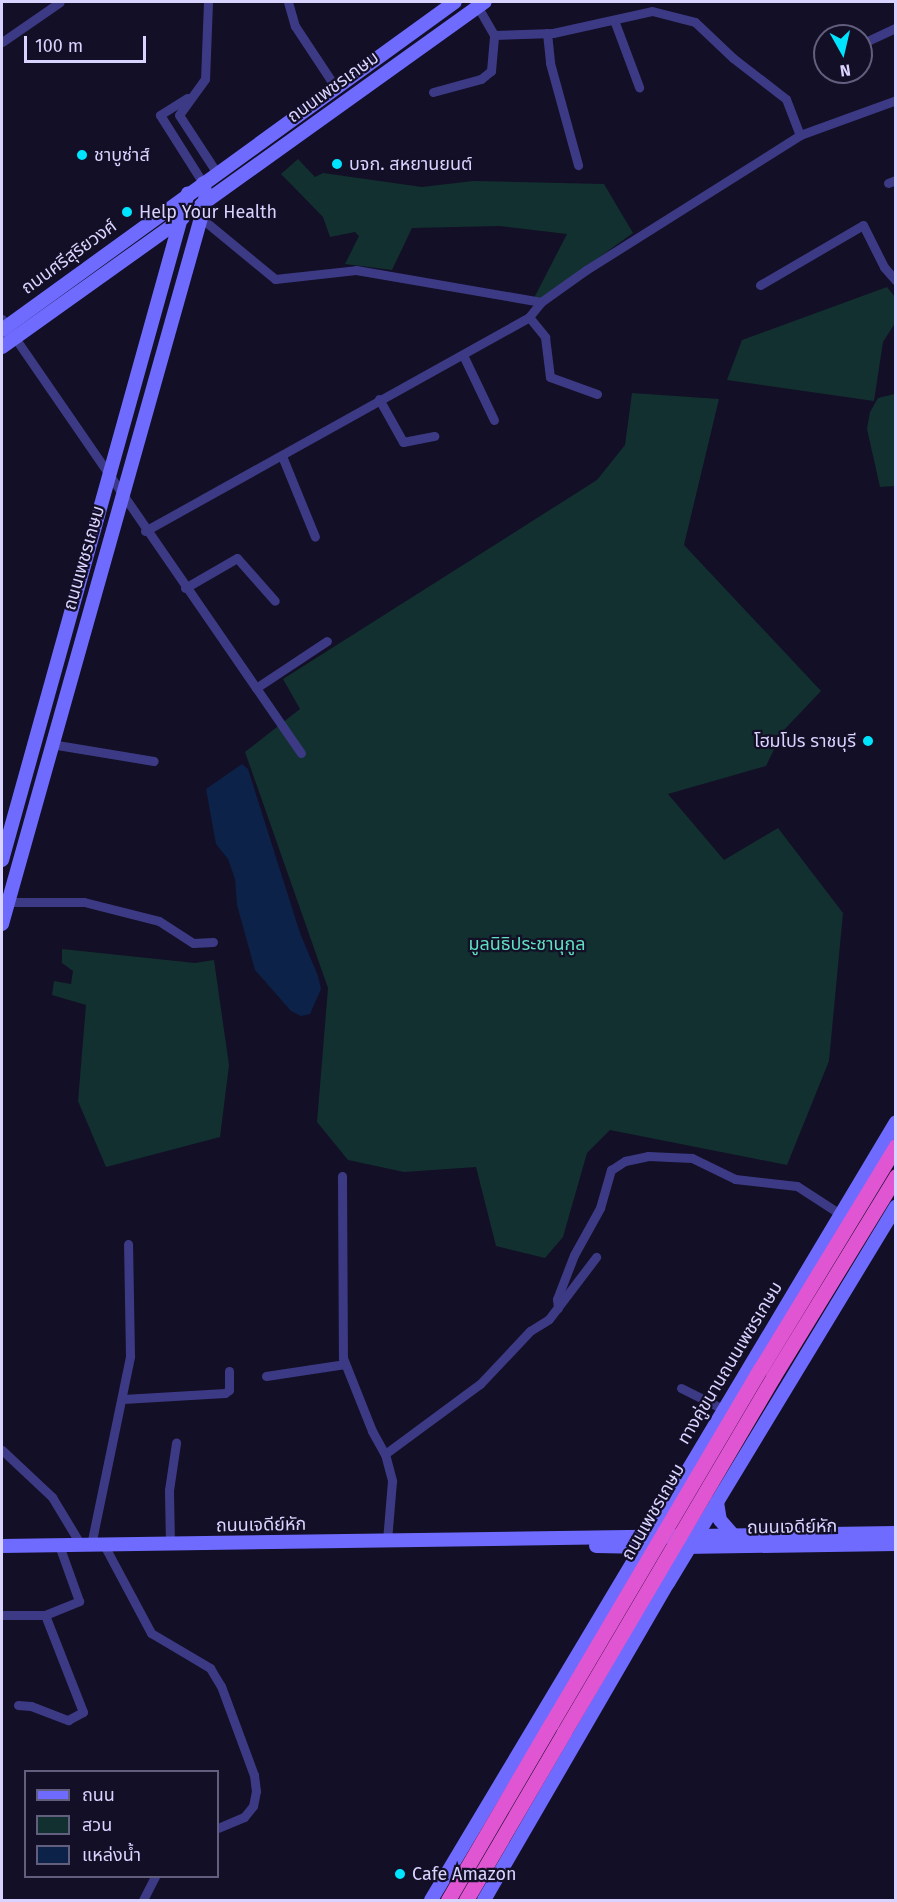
<!DOCTYPE html>
<meta charset="utf-8">
<style>
body{margin:0}
#map{position:relative;width:897px;height:1902px;overflow:hidden;background:#130f26;font-family:"Fira Sans","Noto Sans Thai",sans-serif}
div>[style]{position:absolute}
.green>*{inset:0;background:#12302f}
.water>*{inset:0;background:#0c2248}
.minor>*{height:9px;margin:-4.5px;padding:0 4.5px;transform-origin:4.5px;border-radius:4.5px;background:#3d3a85}
.secondary>*{height:14px;margin:-7px;padding:0 7px;transform-origin:7px;border-radius:7px;background:#6f6bff}
.trunk>*{height:15px;margin:-7.5px;padding:0 7.5px;transform-origin:7.5px;border-radius:7.5px;background:#e055d1}
.trunk-bridge>*{height:15px;margin:-7.5px;padding:0 7.5px;transform-origin:7.5px;border-radius:7.5px;background:#e055d1}
.dots>*{width:16px;height:16px;translate:-50% -50%;box-sizing:border-box;border:3px solid #130f26;border-radius:50%}
span{translate:-50% -50%;white-space:nowrap;text-align:center;line-height:1.15;-webkit-text-stroke:4.5px #130f26;paint-order:stroke}
.street-label{font-size:18px;color:#d9d4ff}
.poi-label{font-size:18px;color:#d9d4ff}
.left{translate:0 -50%;text-align:left}
.right{translate:-100% -50%;text-align:right}
.park-label{font-size:18px;color:#5fe0c0}
.frame{position:absolute;inset:0;border:3px solid #d9d4ff;pointer-events:none}
.legend{position:absolute;left:24px;top:1770px;width:195px;height:108px;box-sizing:border-box;background:#130f26;border:2px solid #625e7d;margin:0;padding:8px 10px;list-style:none;font-size:18px;color:#d9d4ff}
.legend li{display:flex;align-items:center;gap:12px;height:30px}
.legend b{width:30px;border:2px solid #625e7d}
.north{position:absolute;left:813px;top:24px;width:60px;height:60px;box-sizing:border-box;background:#130f26;border:2px solid #625e7d;border-radius:50%;rotate:172deg;font-size:16px;font-weight:700;line-height:24px;text-align:center;color:#d9d4ff}
.north::after{content:'';display:block;margin:auto;width:21px;height:27px;background:#00e5ff;clip-path:polygon(50% 0,100% 100%,50% 72%,0 100%)}
.scale{position:absolute;left:24px;top:36px;width:122px;height:27px;box-sizing:border-box;border:3px solid #d9d4ff;border-top:0;padding-left:8px;font-size:18px;line-height:21px;white-space:nowrap;color:#d9d4ff;-webkit-text-stroke:4px #130f26;paint-order:stroke}
</style>
<div id="map">
<div class="green">
<div style="clip-path:polygon(298px 159px,315px 177px,323px 173px,422px 187px,473px 181px,604px 184px,633px 233px,541px 299px,534px 298px,567px 234px,500px 226px,412px 228px,392px 270px,345px 264px,359px 236px,355px 232px,330px 237px,323px 217px,281px 174px)"></div>
<div style="clip-path:polygon(887px 287px,895px 297px,895px 323px,883px 342px,874px 401px,727px 380px,742px 340px)"></div>
<div style="clip-path:polygon(632px 393px,719px 399px,684px 545px,821px 691px,783px 731px,766px 766px,668px 794px,724px 860px,778px 828px,843px 913px,829px 1061px,787px 1165px,610px 1130px,587px 1153px,563px 1237px,545px 1258px,496px 1246px,476px 1167px,404px 1172px,348px 1160px,317px 1122px,328px 988px,245px 752px,300px 709px,283px 679px,597px 480px,625px 445px)"></div>
<div style="clip-path:polygon(895px 394px,895px 486px,880px 487px,867px 429px,870px 412px,878px 398px)"></div>
<div style="clip-path:polygon(62px 949px,195px 963px,214px 960px,229px 1065px,220px 1137px,106px 1167px,78px 1101px,86px 1005px,52px 995px,54px 981px,71px 984px,73px 971px,62px 963px)"></div>
</div>
<div class="water">
<div style="clip-path:polygon(242px 764px,248px 769px,300px 933px,318px 976px,321px 989px,310px 1014px,301px 1016px,291px 1011px,255px 970px,237px 905px,235px 879px,228px 859px,216px 844px,206px 789px)"></div>
</div>
<div class="minor">
<div style="left:208px;top:2px;width:77px;rotate:92.2deg"></div>
<div style="left:205px;top:79px;width:44px;rotate:125.8deg"></div>
<div style="left:179px;top:115px;width:69px;rotate:56.8deg"></div>
<div style="left:288px;top:2px;width:25px;rotate:74deg"></div>
<div style="left:295px;top:26px;width:74px;rotate:56.5deg"></div>
<div style="left:614px;top:20px;width:72px;rotate:69.5deg"></div>
<div style="left:547px;top:33px;width:30px;rotate:84deg"></div>
<div style="left:550px;top:63px;width:106px;rotate:74.6deg"></div>
<div style="left:494px;top:35px;width:59px;rotate:-1.9deg"></div>
<div style="left:553px;top:33px;width:101px;rotate:-12.5deg"></div>
<div style="left:652px;top:11px;width:44px;rotate:14.3deg"></div>
<div style="left:695px;top:22px;width:52px;rotate:43.5deg"></div>
<div style="left:733px;top:58px;width:67px;rotate:37.7deg"></div>
<div style="left:786px;top:99px;width:39px;rotate:69deg"></div>
<div style="left:2px;top:42px;width:70px;rotate:-34.6deg"></div>
<div style="left:861px;top:44px;width:38px;rotate:-25deg"></div>
<div style="left:823px;top:61px;width:2px;rotate:-27deg"></div>
<div style="left:433px;top:92px;width:50px;rotate:-15.2deg"></div>
<div style="left:481px;top:79px;width:13px;rotate:-39deg"></div>
<div style="left:491px;top:71px;width:36px;rotate:-85deg"></div>
<div style="left:494px;top:35px;width:32px;rotate:-120deg"></div>
<div style="left:187px;top:98px;width:32px;rotate:148deg"></div>
<div style="left:160px;top:115px;width:80px;rotate:57.7deg"></div>
<div style="left:888px;top:183px;width:9px;rotate:-21deg"></div>
<div style="left:201px;top:218px;width:96px;rotate:39.5deg"></div>
<div style="left:275px;top:279px;width:81px;rotate:-6.3deg"></div>
<div style="left:356px;top:270px;width:188px;rotate:9.8deg"></div>
<div style="left:760px;top:285px;width:119px;rotate:-30.2deg"></div>
<div style="left:863px;top:225px;width:47px;rotate:63.4deg"></div>
<div style="left:884px;top:267px;width:18px;rotate:49deg"></div>
<div style="left:529px;top:317px;width:26px;rotate:51deg"></div>
<div style="left:545px;top:337px;width:40px;rotate:82.9deg"></div>
<div style="left:550px;top:377px;width:50px;rotate:19.9deg"></div>
<div style="left:2px;top:319px;width:527px;rotate:55.44deg"></div>
<div style="left:463px;top:355px;width:72px;rotate:64.5deg"></div>
<div style="left:379px;top:399px;width:49px;rotate:60.8deg"></div>
<div style="left:403px;top:442px;width:32px;rotate:-11deg"></div>
<div style="left:282px;top:456px;width:87px;rotate:67.8deg"></div>
<div style="left:145px;top:531px;width:440px;rotate:-29.1deg"></div>
<div style="left:529px;top:317px;width:19px;rotate:-51deg"></div>
<div style="left:541px;top:302px;width:55px;rotate:-35.4deg"></div>
<div style="left:586px;top:270px;width:253px;rotate:-32.2deg"></div>
<div style="left:800px;top:135px;width:102px;rotate:-20deg"></div>
<div style="left:185px;top:588px;width:60px;rotate:-30deg"></div>
<div style="left:237px;top:558px;width:57px;rotate:48.5deg"></div>
<div style="left:256px;top:688px;width:85px;rotate:-33.5deg"></div>
<div style="left:51px;top:744px;width:104px;rotate:9.4deg"></div>
<div style="left:8px;top:902px;width:76px"></div>
<div style="left:84px;top:902px;width:77px;rotate:14.2deg"></div>
<div style="left:159px;top:921px;width:40px;rotate:32.9deg"></div>
<div style="left:193px;top:943px;width:20px;rotate:-3deg"></div>
<div style="left:342px;top:1176px;width:182px;rotate:89.7deg"></div>
<div style="left:343px;top:1358px;width:79px;rotate:68.3deg"></div>
<div style="left:372px;top:1431px;width:26px;rotate:61deg"></div>
<div style="left:385px;top:1454px;width:28px;rotate:75deg"></div>
<div style="left:392px;top:1481px;width:60px;rotate:94.8deg"></div>
<div style="left:558px;top:1308px;width:9px;rotate:-96deg"></div>
<div style="left:557px;top:1299px;width:47px;rotate:-68.9deg"></div>
<div style="left:574px;top:1255px;width:54px;rotate:-61deg"></div>
<div style="left:600px;top:1208px;width:40px;rotate:-74deg"></div>
<div style="left:611px;top:1170px;width:17px;rotate:-33deg"></div>
<div style="left:625px;top:1161px;width:24px;rotate:-12deg"></div>
<div style="left:648px;top:1156px;width:44px;rotate:2.6deg"></div>
<div style="left:692px;top:1158px;width:48px;rotate:26deg"></div>
<div style="left:735px;top:1179px;width:62px;rotate:6.4deg"></div>
<div style="left:797px;top:1186px;width:51px;rotate:33.1deg"></div>
<div style="left:266px;top:1376px;width:80px;rotate:-8.6deg"></div>
<div style="left:681px;top:1388px;width:47px;rotate:26.6deg"></div>
<div style="left:123px;top:1399px;width:102px;rotate:-3.4deg"></div>
<div style="left:225px;top:1393px;width:5px;rotate:-37deg"></div>
<div style="left:229px;top:1390px;width:19px;rotate:-90deg"></div>
<div style="left:2px;top:1450px;width:69px;rotate:43.2deg"></div>
<div style="left:52px;top:1497px;width:56px;rotate:58.9deg"></div>
<div style="left:385px;top:1454px;width:118px;rotate:-36.4deg"></div>
<div style="left:480px;top:1384px;width:73px;rotate:-46.7deg"></div>
<div style="left:530px;top:1331px;width:22px;rotate:-32deg"></div>
<div style="left:549px;top:1319px;width:78px;rotate:-52.8deg"></div>
<div style="left:170px;top:1544px;width:54px;rotate:-91.1deg"></div>
<div style="left:169px;top:1490px;width:48px;rotate:-81.5deg"></div>
<div style="left:91px;top:1545px;width:193px;rotate:-78.3deg"></div>
<div style="left:130px;top:1356px;width:112px;rotate:-91deg"></div>
<div style="left:104px;top:1545px;width:100px;rotate:61.9deg"></div>
<div style="left:151px;top:1633px;width:69px;rotate:30.7deg"></div>
<div style="left:210px;top:1668px;width:21px;rotate:59deg"></div>
<div style="left:221px;top:1686px;width:95px;rotate:69.7deg"></div>
<div style="left:254px;top:1775px;width:16px;rotate:83deg"></div>
<div style="left:256px;top:1791px;width:15px;rotate:101deg"></div>
<div style="left:253px;top:1806px;width:14px;rotate:129deg"></div>
<div style="left:244px;top:1817px;width:28px;rotate:157deg"></div>
<div style="left:2px;top:1615px;width:43px"></div>
<div style="left:45px;top:1615px;width:37px;rotate:-22deg"></div>
<div style="left:79px;top:1601px;width:59px;rotate:-109.7deg"></div>
<div style="left:18px;top:1705px;width:13px;rotate:4deg"></div>
<div style="left:31px;top:1706px;width:40px;rotate:21deg"></div>
<div style="left:68px;top:1720px;width:17px;rotate:-28deg"></div>
<div style="left:83px;top:1712px;width:104px;rotate:-111.4deg"></div>
<div style="left:143px;top:1900px;width:27px;rotate:-63deg"></div>
</div>
<div class="secondary">
<div style="left:201px;top:205px;width:349px;rotate:-35.6deg"></div>
<div style="left:2px;top:330px;width:559px;rotate:-35.91deg"></div>
<div style="left:2px;top:347px;width:222px;rotate:-35.5deg"></div>
<div style="left:2px;top:860px;width:692px;rotate:-74.42deg"></div>
<div style="left:2px;top:924px;width:734px;rotate:-74.26deg"></div>
<div style="left:201px;top:218px;width:24px;rotate:-78deg"></div>
<div style="left:206px;top:195px;width:12px;rotate:-104deg"></div>
<div style="left:717px;top:1502px;width:18px;rotate:81deg"></div>
<div style="left:720px;top:1520px;width:21px;rotate:49deg"></div>
<div style="left:2px;top:1546px;width:894px;rotate:-0.83deg"></div>
<div style="left:596px;top:1546px;width:52px;rotate:1.1deg"></div>
<div style="left:683px;top:1547px;width:213px;rotate:-0.8deg"></div>
<div style="left:431px;top:1900px;width:906px;rotate:-59.13deg"></div>
<div style="left:484px;top:1900px;width:367px;rotate:-59.9deg"></div>
<div style="left:668px;top:1583px;width:440px;rotate:-58.8deg"></div>
</div>
<div class="trunk">
<div style="left:761px;top:1368px;width:260px;rotate:-58.7deg"></div>
<div style="left:773px;top:1377px;width:236px;rotate:-58.5deg"></div>
<div style="left:448px;top:1900px;width:204px;rotate:-59.7deg"></div>
<div style="left:466px;top:1900px;width:194px;rotate:-59.7deg"></div>
</div>
<div class="trunk-bridge">
<div style="left:551px;top:1724px;width:413px;rotate:-59.5deg"></div>
<div style="left:564px;top:1732px;width:412px;rotate:-59.5deg"></div>
</div>
<div class="dots">
<div style="left:82px;top:155px;background:#00e5ff"></div>
<div style="left:337px;top:164px;background:#00e5ff"></div>
<div style="left:127px;top:212px;background:#00e5ff"></div>
<div style="left:868px;top:741px;background:#00e5ff"></div>
<div style="left:400px;top:1874px;background:#00e5ff"></div>
</div>
<div class="street-label">
<span style="left:333px;top:87px;rotate:-36deg">ถนนเพชรเกษม</span>
<span style="left:69px;top:257px;rotate:-36deg">ถนนศรีสุริยวงศ์</span>
<span style="left:84px;top:558px;rotate:-74deg">ถนนเพชรเกษม</span>
<span style="left:730px;top:1363px;rotate:-59deg">ทางคู่ขนานถนนเพชรเกษม</span>
<span style="left:653px;top:1512px;rotate:-60deg">ถนนเพชรเกษม</span>
<span style="left:261px;top:1525px;rotate:-1deg">ถนนเจดีย์หัก</span>
<span style="left:792px;top:1527px;rotate:-1deg">ถนนเจดีย์หัก</span>
</div>
<div class="poi-label">
<span class="left" style="left:94px;top:155px">ชาบูซ่าส์</span>
<span class="left" style="left:349px;top:164px">บจก. สหยานยนต์</span>
<span class="left" style="left:139px;top:212px">Help Your Health</span>
<span class="right" style="left:856px;top:741px">โฮมโปร ราชบุรี</span>
<span class="left" style="left:412px;top:1874px">Cafe Amazon</span>
</div>
<div class="park-label">
<span style="left:527px;top:944px">มูลนิธิประชานุกูล</span>
</div>
<div class="frame"></div>
<ul class="legend">
<li><b style="height:8px;background:#6f6bff"></b>ถนน</li>
<li><b style="height:16px;background:#12302f"></b>สวน</li>
<li><b style="height:16px;background:#0c2248"></b>แหล่งน้ำ</li>
</ul>
<div class="north">N</div>
<div class="scale">100 m</div>
</div>
